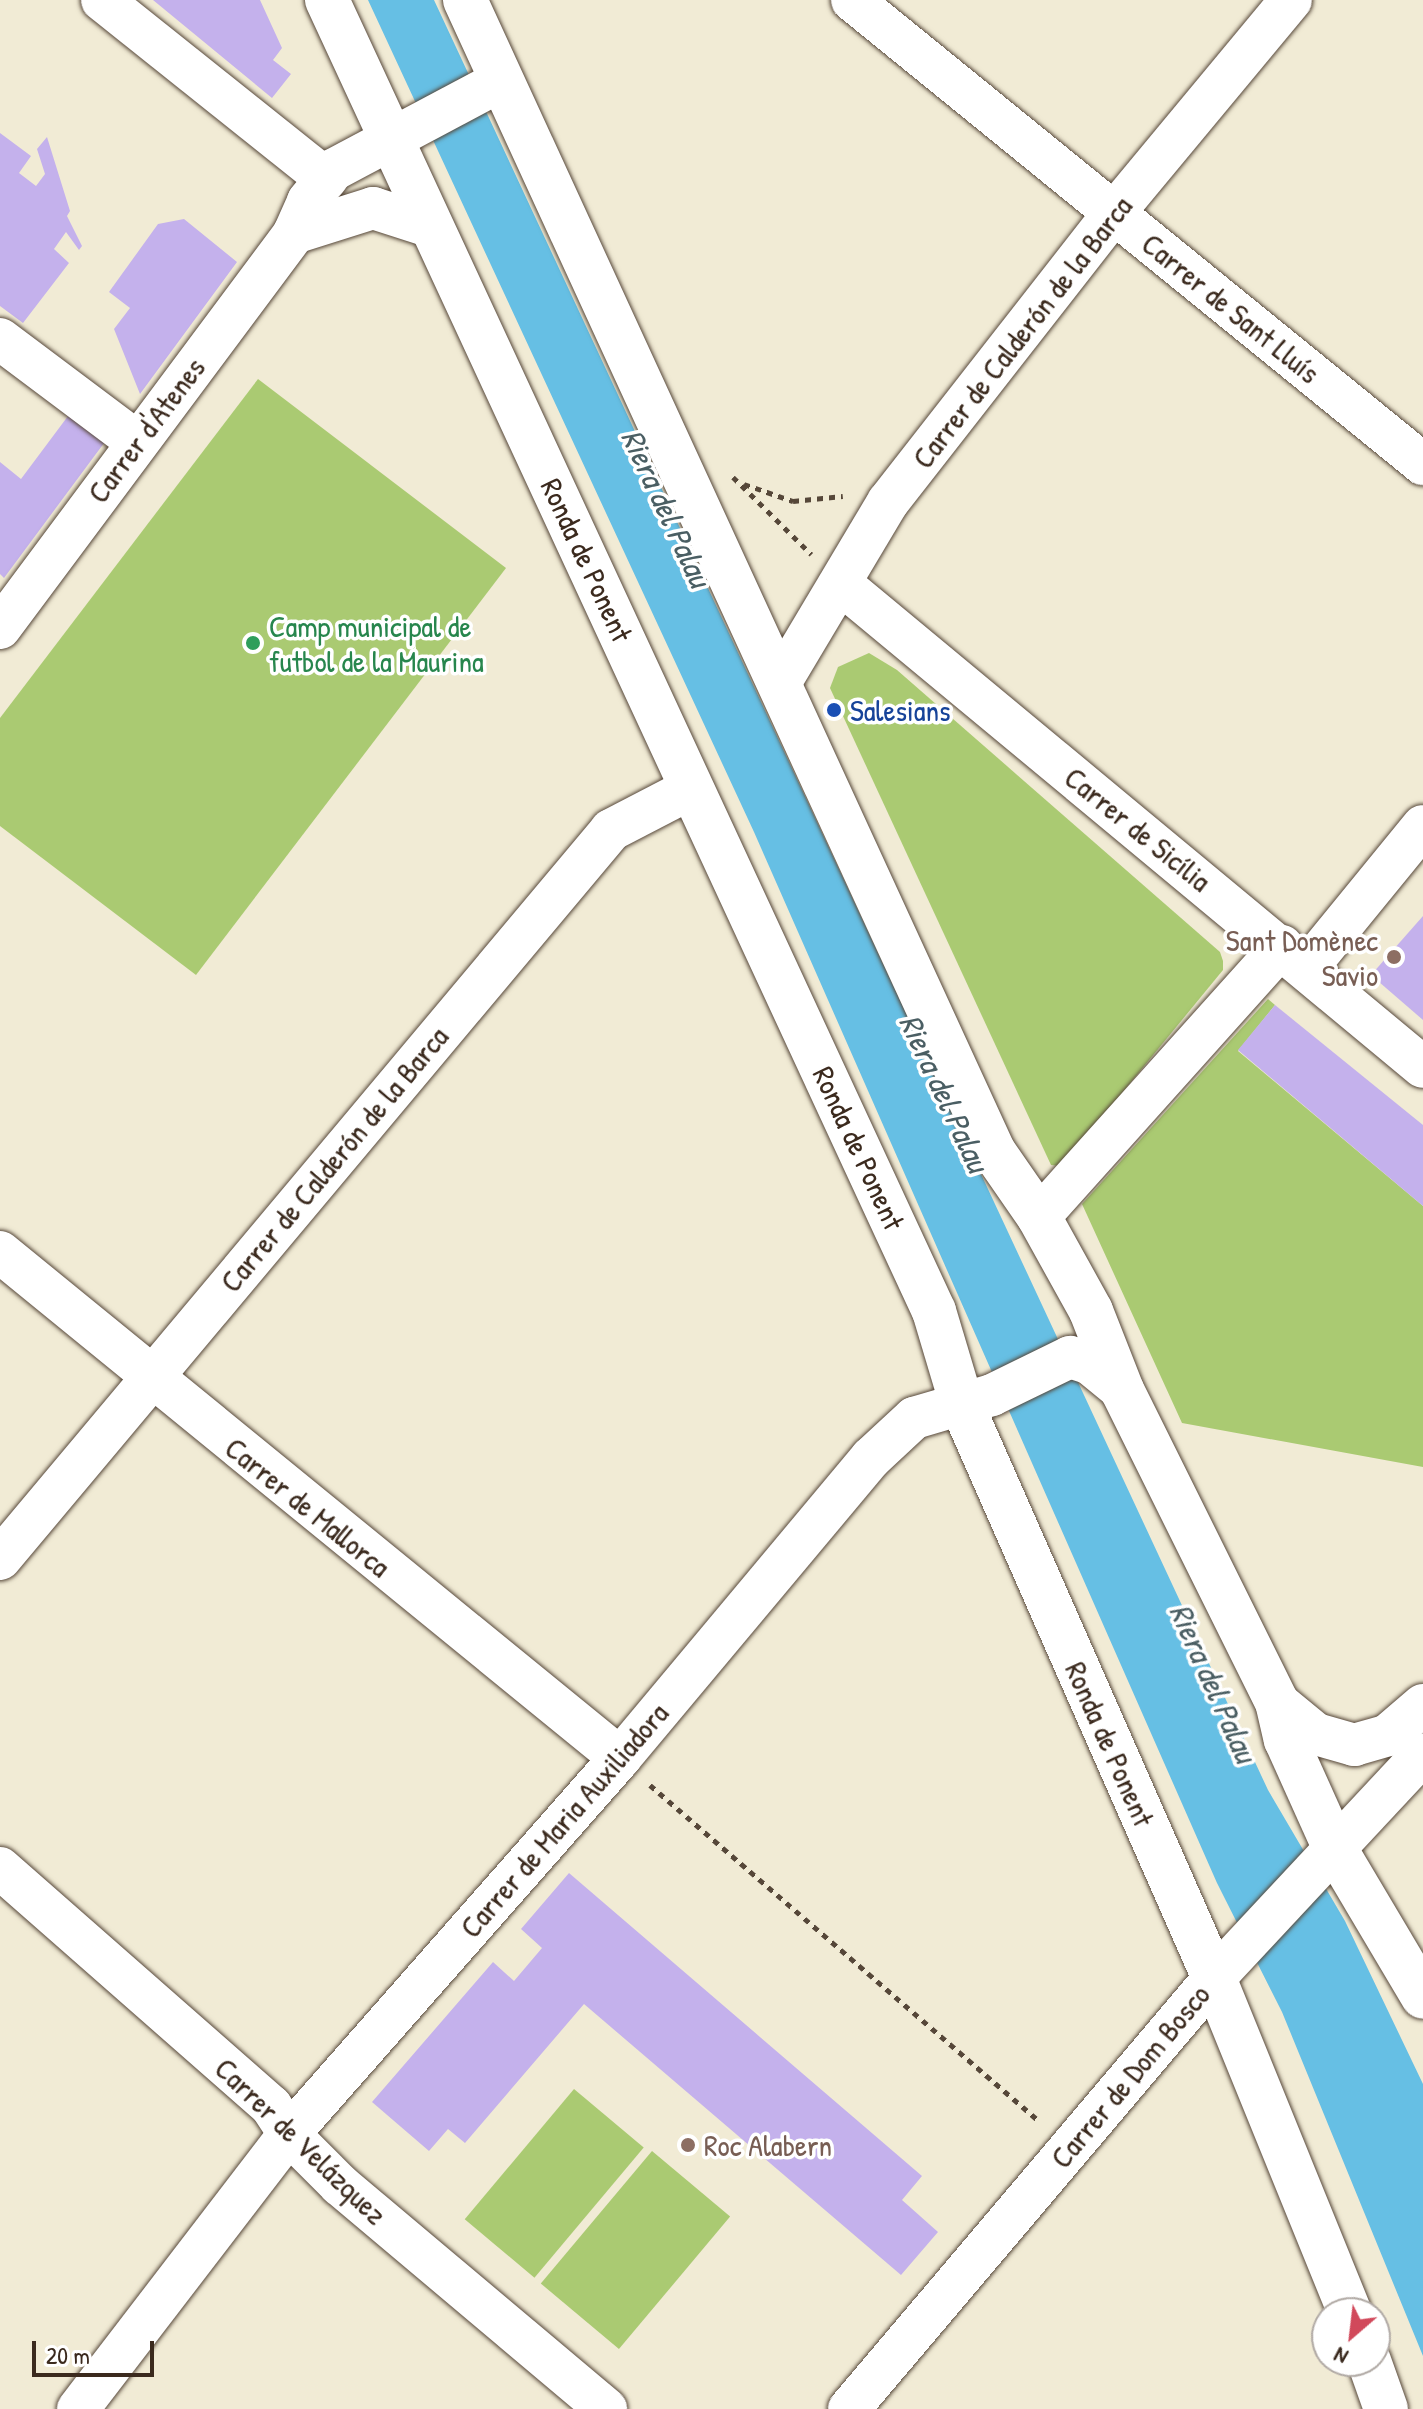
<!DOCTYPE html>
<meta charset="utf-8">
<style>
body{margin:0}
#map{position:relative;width:1423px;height:2409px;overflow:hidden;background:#f1ebd5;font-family:"Patrick Hand",sans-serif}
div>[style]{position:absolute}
.green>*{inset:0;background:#aaca72;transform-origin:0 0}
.water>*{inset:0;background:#66bfe4}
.building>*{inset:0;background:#c4b1ec}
.path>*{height:5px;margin-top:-2.5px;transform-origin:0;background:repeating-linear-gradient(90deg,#564739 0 6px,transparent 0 12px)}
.roads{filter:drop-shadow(0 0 2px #564739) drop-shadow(0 0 2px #564739)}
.minor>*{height:42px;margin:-21px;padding:0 21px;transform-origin:21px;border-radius:21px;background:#fff}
.major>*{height:44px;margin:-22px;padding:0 22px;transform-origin:22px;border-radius:22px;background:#fff}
.dots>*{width:22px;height:22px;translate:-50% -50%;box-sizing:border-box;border:4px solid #fff;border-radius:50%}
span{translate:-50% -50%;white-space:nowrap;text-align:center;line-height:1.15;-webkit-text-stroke:7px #fff;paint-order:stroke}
.street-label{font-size:30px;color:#3b2a1e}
.leisure-label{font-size:30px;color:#27864d}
.left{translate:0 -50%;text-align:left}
.transit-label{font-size:30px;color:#164399}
.education-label{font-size:30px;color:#785e54}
.right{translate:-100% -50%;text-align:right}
.water-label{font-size:32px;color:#4a5e63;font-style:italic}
.north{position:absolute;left:1311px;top:2297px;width:80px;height:80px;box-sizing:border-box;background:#fff;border:2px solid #b1aaa5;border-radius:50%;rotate:208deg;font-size:22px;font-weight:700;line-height:32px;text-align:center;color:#3b2a1e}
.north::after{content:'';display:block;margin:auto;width:28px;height:36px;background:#d1495b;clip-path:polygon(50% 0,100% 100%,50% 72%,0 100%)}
.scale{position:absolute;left:32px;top:2341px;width:122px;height:36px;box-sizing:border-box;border:4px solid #3b2a1e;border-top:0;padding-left:10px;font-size:24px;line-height:28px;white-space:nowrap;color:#3b2a1e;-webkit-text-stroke:6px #fff;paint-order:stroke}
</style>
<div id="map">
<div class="green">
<div style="clip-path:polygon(258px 379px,506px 568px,196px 975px,0 826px,0 718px)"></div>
<div style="clip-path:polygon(869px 653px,897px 670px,1220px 952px,1223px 961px,1223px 970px,1062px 1166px,1051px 1165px,830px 688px,838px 667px)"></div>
<div style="clip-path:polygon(1268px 999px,1275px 1005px,1238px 1051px,1423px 1206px,1423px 1467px,1182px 1423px,1082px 1204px)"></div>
<div style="left:574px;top:2089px;width:91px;height:170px;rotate:40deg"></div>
<div style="left:652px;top:2151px;width:102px;height:173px;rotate:40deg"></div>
</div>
<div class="water">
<div style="clip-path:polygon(368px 0,434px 0,1268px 1790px,1345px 1921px,1423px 2084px,1423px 2356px,1282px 2012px,1217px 1883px,754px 832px)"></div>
</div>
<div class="building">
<div style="clip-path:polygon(153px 0,260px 0,282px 48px,273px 60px,291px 74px,272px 98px)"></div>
<div style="clip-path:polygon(0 133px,31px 156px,19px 173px,36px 186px,45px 174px,37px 149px,47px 137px,70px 211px,67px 216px,82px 246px,79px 250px,66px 232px,54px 249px,69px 263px,23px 323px,0 306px)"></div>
<div style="clip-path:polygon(184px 219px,237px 262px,140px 394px,114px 329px,130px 308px,109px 292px,158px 224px)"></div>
<div style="clip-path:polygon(74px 408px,110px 435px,4px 578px,0 574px,0 462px,21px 479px)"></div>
<div style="clip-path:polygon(1423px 916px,1423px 1020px,1371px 975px)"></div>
<div style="clip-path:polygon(1275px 1005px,1423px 1125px,1423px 1206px,1238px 1050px)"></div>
<div style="clip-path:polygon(569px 1873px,922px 2176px,902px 2200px,938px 2232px,901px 2275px,584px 2004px,465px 2143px,448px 2129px,429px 2151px,372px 2102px,493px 1962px,514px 1981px,542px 1948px,521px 1929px)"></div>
</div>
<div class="path">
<div style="left:733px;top:477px;width:110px;rotate:44.6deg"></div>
<div style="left:744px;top:484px;width:52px;rotate:19.1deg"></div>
<div style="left:793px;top:501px;width:50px;rotate:-5.7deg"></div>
<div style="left:650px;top:1785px;width:514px;rotate:40.82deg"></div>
</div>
<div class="roads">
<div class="minor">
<div style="left:102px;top:0;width:287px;rotate:38.6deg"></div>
<div style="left:852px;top:0;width:736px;rotate:39.1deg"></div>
<div style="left:294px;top:233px;width:83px;rotate:-17.6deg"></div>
<div style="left:373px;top:208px;width:62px;rotate:17.9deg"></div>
<div style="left:0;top:339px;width:170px;rotate:36.9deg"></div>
<div style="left:841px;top:584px;width:756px;rotate:39.69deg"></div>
<div style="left:0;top:628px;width:492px;rotate:-53.3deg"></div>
<div style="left:294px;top:233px;width:35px;rotate:-66deg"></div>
<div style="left:308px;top:201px;width:40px;rotate:-51deg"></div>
<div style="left:333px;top:170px;width:191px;rotate:-28deg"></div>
<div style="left:780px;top:683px;width:211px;rotate:-59.2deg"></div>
<div style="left:888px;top:502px;width:367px;rotate:-52deg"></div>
<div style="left:1114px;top:213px;width:277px;rotate:-50.3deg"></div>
<div style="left:1307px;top:968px;width:183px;rotate:-50.8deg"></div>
<div style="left:1039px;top:1217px;width:364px;rotate:-48.1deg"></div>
<div style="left:0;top:1252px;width:800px;rotate:39.22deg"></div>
<div style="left:0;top:1559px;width:951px;rotate:-50.03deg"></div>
<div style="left:611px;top:830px;width:91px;rotate:-27.4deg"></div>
<div style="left:1277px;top:1702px;width:50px;rotate:39.4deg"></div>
<div style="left:1316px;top:1734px;width:40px;rotate:16deg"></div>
<div style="left:1354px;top:1745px;width:35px;rotate:-16deg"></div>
<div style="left:1388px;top:1735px;width:46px;rotate:-40.6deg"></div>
<div style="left:0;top:1868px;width:361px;rotate:41.3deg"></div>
<div style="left:271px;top:2106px;width:33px;rotate:57deg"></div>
<div style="left:289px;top:2134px;width:72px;rotate:45deg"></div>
<div style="left:340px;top:2185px;width:348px;rotate:40.1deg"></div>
<div style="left:78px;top:2409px;width:347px;rotate:-52.5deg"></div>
<div style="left:289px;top:2134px;width:501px;rotate:-48.64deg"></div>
<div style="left:620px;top:1758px;width:391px;rotate:-50.1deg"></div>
<div style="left:871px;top:1458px;width:59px;rotate:-42.9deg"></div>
<div style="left:914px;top:1418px;width:81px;rotate:-16.4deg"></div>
<div style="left:992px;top:1395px;width:87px;rotate:-26deg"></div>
<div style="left:1070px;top:1357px;width:20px;rotate:18deg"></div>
<div style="left:1089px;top:1363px;width:43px;rotate:39.3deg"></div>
<div style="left:849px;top:2409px;width:565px;rotate:-49.74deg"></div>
<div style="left:1214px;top:1978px;width:306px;rotate:-47deg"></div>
</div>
<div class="major">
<div style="left:327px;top:0;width:1445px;rotate:65.16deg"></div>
<div style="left:934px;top:1311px;width:98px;rotate:73.4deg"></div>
<div style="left:962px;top:1405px;width:626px;rotate:66.26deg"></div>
<div style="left:1214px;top:1978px;width:362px;rotate:67.9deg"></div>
<div style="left:465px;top:0;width:1268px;rotate:65.34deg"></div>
<div style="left:994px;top:1152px;width:79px;rotate:55.3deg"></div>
<div style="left:1039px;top:1217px;width:107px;rotate:61deg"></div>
<div style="left:1091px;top:1311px;width:85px;rotate:68.6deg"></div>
<div style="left:1122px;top:1390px;width:348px;rotate:63.6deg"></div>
<div style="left:1277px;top:1702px;width:39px;rotate:77deg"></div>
<div style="left:1286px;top:1740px;width:117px;rotate:65.8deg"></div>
<div style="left:1334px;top:1847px;width:174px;rotate:59.3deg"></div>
<div style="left:1369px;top:2361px;width:51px;rotate:70.5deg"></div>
</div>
</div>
<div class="dots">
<div style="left:253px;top:643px;background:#2e9e5b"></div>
<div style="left:834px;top:710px;background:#1a4fb4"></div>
<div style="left:1394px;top:957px;background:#8d6e63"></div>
<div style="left:688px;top:2145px;background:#8d6e63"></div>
</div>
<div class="street-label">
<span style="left:1231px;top:308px;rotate:39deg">Carrer de Sant Lluís</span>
<span style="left:1022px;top:332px;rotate:-52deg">Carrer de Calderón de la Barca</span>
<span style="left:146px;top:430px;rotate:-53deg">Carrer d'Atenes</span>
<span style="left:587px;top:560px;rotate:65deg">Ronda de Ponent</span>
<span style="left:1138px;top:829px;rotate:39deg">Carrer de Sicília</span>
<span style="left:859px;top:1148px;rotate:65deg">Ronda de Ponent</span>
<span style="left:334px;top:1159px;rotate:-50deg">Carrer de Calderón de la Barca</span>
<span style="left:308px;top:1507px;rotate:39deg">Carrer de Mallorca</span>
<span style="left:1110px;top:1744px;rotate:66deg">Ronda de Ponent</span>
<span style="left:564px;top:1820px;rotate:-49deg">Carrer de Maria Auxiliadora</span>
<span style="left:1130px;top:2076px;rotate:-50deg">Carrer de Dom Bosco</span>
<span style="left:301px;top:2141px;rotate:44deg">Carrer de Velázquez</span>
</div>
<div class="leisure-label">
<span class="left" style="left:269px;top:643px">Camp municipal de<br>futbol de la Maurina</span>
</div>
<div class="transit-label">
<span class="left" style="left:850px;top:710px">Salesians</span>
</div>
<div class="education-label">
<span class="right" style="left:1378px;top:957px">Sant Domènec<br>Savio</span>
<span class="left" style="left:704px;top:2145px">Roc Alabern</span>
</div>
<div class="water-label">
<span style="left:666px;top:508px;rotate:65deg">Riera del Palau</span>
<span style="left:944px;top:1093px;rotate:65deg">Riera del Palau</span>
<span style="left:1213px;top:1683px;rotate:66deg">Riera del Palau</span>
</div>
<div class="north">N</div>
<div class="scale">20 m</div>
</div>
